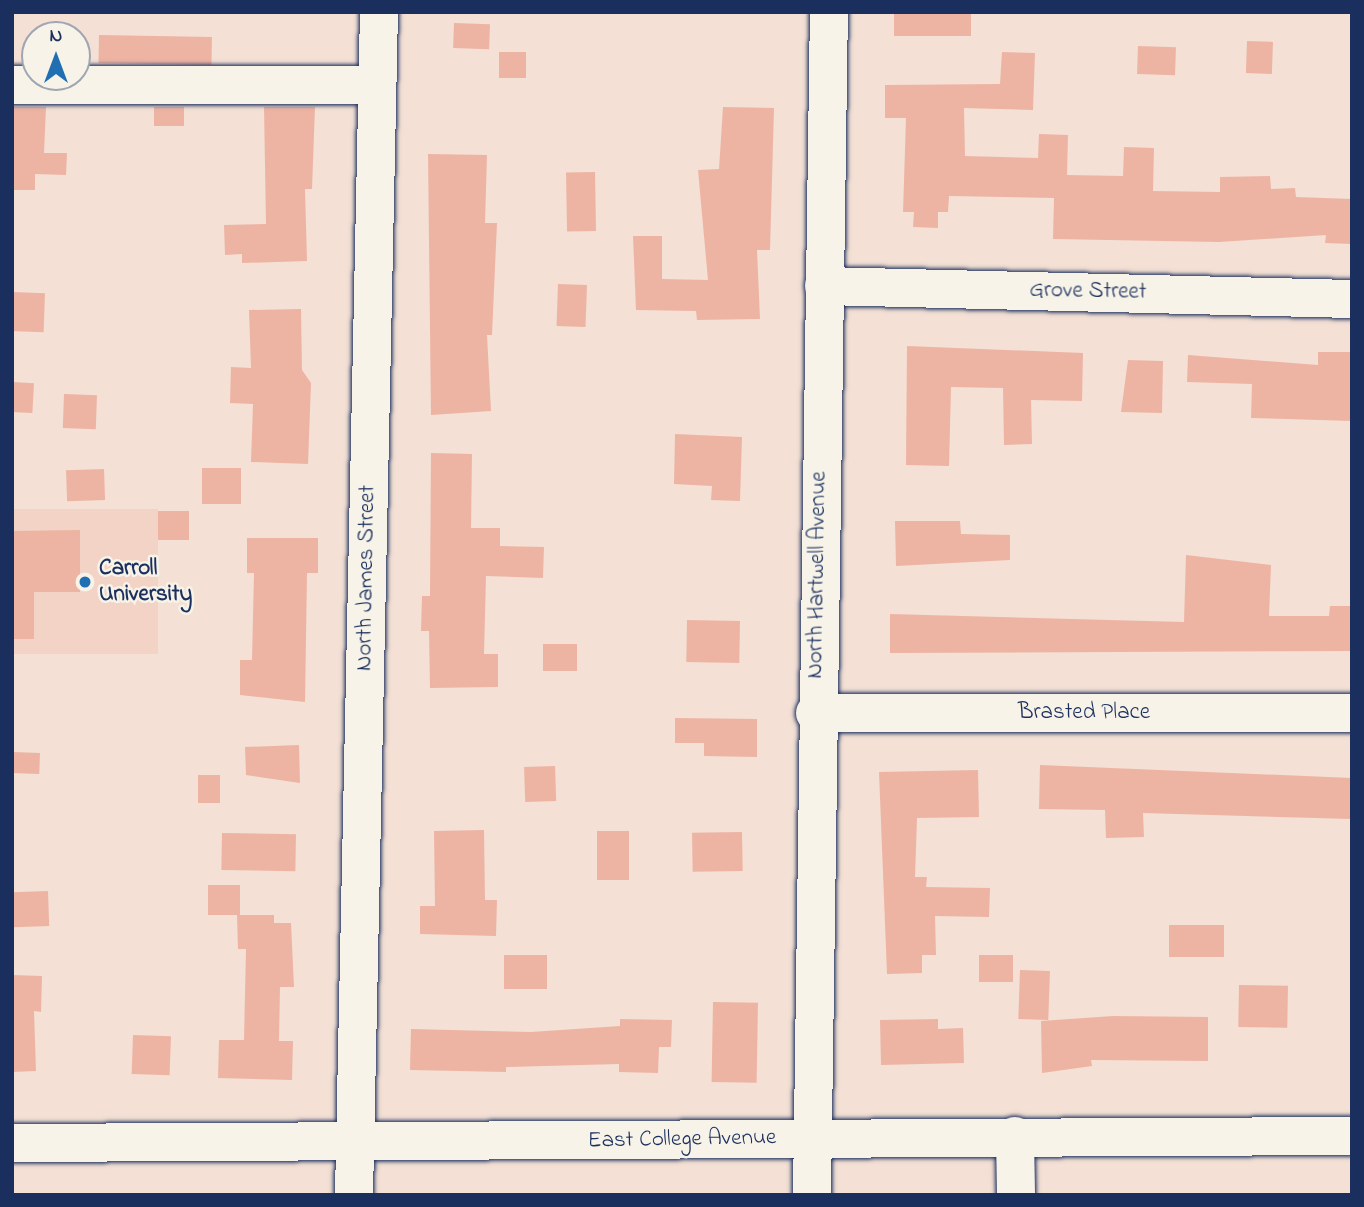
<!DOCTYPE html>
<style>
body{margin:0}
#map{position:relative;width:1364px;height:1207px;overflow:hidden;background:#f4e0d4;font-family:"Indie Flower",sans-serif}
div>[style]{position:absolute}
.built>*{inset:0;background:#f2d3c6;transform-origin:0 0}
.building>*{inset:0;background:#edb4a4;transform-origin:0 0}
.roads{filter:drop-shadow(0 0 2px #1b2f5e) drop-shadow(0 0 2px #1b2f5e)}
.minor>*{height:38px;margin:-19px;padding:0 19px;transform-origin:19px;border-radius:19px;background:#f7f3e8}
.dots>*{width:19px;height:19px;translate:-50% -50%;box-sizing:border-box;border:4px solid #f7f3e8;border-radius:50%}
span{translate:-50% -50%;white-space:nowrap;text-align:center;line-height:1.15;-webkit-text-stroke:5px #f7f3e8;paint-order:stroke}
.street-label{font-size:23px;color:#1b2f5e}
.poi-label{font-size:23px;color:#1b2f5e;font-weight:700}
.left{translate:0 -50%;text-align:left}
.frame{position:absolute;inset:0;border:14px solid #1b2f5e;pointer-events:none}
.north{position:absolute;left:21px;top:21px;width:70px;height:70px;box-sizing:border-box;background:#f7f3e8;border:2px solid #9fa5b1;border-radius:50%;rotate:0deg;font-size:19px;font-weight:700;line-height:28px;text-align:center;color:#1b2f5e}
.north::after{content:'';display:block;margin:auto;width:24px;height:32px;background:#1f6fb2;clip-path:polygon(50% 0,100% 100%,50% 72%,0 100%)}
</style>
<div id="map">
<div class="built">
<div style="left:12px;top:509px;width:146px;height:145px"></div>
</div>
<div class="building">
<div style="left:894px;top:12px;width:77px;height:24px"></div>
<div style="left:454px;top:23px;width:36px;height:25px;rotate:2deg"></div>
<div style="left:99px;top:35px;width:113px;height:28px;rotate:1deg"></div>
<div style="left:1247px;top:41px;width:26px;height:32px;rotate:2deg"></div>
<div style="left:1138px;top:46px;width:38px;height:28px;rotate:2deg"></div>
<div style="left:499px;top:52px;width:27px;height:26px"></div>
<div style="clip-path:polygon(1002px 52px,1035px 53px,1033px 110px,964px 108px,965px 156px,1038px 158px,1039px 134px,1068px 135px,1067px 175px,1123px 176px,1124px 147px,1154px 148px,1153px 191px,1220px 192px,1220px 177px,1270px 176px,1271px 189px,1295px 188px,1296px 197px,1352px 199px,1352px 244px,1325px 243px,1326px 235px,1219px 242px,1053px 239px,1054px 198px,949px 196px,948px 212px,938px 212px,938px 228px,913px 227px,914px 212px,903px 212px,906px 118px,885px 118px,885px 85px,1000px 84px)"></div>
<div style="clip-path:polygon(12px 107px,46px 107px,44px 153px,67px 153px,66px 175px,35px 174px,35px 190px,12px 190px)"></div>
<div style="left:154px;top:107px;width:30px;height:19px"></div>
<div style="clip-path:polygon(264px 107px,315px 107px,312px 189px,305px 189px,307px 261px,242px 263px,242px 254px,225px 255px,224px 225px,266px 224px)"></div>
<div style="clip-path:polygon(723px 107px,774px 108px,770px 250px,757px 250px,760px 319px,697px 320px,696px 311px,636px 310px,633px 236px,662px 236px,662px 279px,708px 280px,698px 170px,719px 169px)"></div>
<div style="clip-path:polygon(428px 154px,487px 155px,485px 223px,497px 223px,492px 335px,487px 335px,491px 411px,431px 415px)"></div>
<div style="left:595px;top:172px;width:59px;height:29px;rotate:89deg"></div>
<div style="left:558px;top:284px;width:29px;height:42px;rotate:2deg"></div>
<div style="left:12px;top:292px;width:33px;height:39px;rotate:2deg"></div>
<div style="clip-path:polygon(301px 309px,302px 370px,311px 383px,308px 464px,251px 462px,253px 404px,230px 403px,231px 367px,251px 368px,249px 310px)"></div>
<div style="clip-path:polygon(907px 346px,1083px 353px,1082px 401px,1031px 400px,1032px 444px,1004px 445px,1003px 388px,951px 387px,949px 466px,906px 465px)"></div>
<div style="clip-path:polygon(1318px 352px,1352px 352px,1352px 421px,1251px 418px,1252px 384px,1187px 382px,1188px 355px,1318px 365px)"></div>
<div style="clip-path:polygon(1128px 360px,1163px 361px,1162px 413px,1121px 412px)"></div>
<div style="left:12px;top:382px;width:22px;height:30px;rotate:3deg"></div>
<div style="left:64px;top:394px;width:33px;height:34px;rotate:2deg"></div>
<div style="clip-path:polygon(675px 434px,742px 437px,740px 501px,711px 500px,712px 486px,674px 484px)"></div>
<div style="clip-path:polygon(431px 453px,472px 454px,471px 528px,500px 528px,500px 546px,544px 547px,543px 578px,486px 576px,484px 654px,498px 654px,498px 687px,430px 688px,429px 631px,421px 631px,422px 596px,430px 596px)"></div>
<div style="left:202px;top:468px;width:39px;height:36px"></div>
<div style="left:104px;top:469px;width:31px;height:38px;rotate:88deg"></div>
<div style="left:158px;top:511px;width:31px;height:29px"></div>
<div style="clip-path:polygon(895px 521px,960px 521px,961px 534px,1010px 535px,1010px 560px,896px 566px)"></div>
<div style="clip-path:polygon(80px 530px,80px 592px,34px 592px,34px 639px,12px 639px,12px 531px)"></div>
<div style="clip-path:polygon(247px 538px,318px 538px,318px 573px,307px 573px,305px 702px,240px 695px,240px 660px,252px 660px,254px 573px,247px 573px)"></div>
<div style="clip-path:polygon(1186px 555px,1271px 565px,1269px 616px,1329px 616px,1330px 606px,1352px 606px,1352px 651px,890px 653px,890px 614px,1184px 622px)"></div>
<div style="left:687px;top:620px;width:53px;height:42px;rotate:1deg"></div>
<div style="left:577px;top:644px;width:27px;height:34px;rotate:90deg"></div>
<div style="clip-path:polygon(675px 718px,757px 719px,757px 757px,704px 756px,704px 743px,675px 743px)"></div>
<div style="clip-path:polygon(299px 745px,300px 783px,246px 775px,245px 747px)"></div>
<div style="left:12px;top:752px;width:28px;height:21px;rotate:2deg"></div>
<div style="clip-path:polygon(1040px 765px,1352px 778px,1352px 819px,1143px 813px,1144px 837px,1106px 838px,1105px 810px,1039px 809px)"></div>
<div style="left:555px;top:766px;width:35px;height:31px;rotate:88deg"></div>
<div style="clip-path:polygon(978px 770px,979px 817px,917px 818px,915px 877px,927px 877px,926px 887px,990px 888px,989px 917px,935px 916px,936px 955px,922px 955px,922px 973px,887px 974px,879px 772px)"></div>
<div style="left:198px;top:775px;width:22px;height:28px"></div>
<div style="clip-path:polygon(484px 830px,485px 900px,497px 900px,496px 936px,420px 934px,420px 906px,435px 906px,434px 831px)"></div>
<div style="left:597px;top:831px;width:32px;height:49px"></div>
<div style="left:742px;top:832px;width:39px;height:50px;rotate:89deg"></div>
<div style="left:222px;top:833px;width:74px;height:37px;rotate:1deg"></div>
<div style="left:208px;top:885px;width:32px;height:30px"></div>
<div style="left:48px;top:891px;width:35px;height:36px;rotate:88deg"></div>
<div style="clip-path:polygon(237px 915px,274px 915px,274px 923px,291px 923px,294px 987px,280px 987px,279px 1041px,293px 1041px,292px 1080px,218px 1078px,219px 1040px,244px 1040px,246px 949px,238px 949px)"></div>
<div style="left:1169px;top:925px;width:55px;height:32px"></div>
<div style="left:504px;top:955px;width:43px;height:34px"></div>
<div style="left:979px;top:955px;width:34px;height:27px"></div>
<div style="left:1020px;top:970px;width:30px;height:49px;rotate:2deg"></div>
<div style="clip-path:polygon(12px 975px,42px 976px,41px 1012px,34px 1011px,36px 1071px,12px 1072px)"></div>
<div style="left:1239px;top:985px;width:49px;height:42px;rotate:1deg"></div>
<div style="left:713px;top:1002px;width:45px;height:80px;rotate:1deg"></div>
<div style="clip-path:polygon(1113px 1016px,1208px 1017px,1208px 1061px,1091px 1060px,1092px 1066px,1042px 1073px,1041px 1021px)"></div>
<div style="clip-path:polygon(620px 1019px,672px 1020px,671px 1047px,659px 1047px,658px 1073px,619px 1072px,619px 1064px,506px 1067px,506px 1072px,410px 1070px,411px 1029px,531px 1032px,620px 1026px)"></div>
<div style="clip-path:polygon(938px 1019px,938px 1029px,963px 1028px,964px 1063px,881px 1065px,880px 1020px)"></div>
<div style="left:133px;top:1035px;width:38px;height:39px;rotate:2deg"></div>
</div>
<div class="roads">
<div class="minor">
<div style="left:12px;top:85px;width:364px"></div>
<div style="left:824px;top:286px;width:528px;rotate:1.41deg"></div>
<div style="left:815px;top:713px;width:537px"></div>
<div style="left:1015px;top:1136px;width:59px;rotate:89deg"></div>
<div style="left:12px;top:1143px;width:1340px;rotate:-0.3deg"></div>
<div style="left:354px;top:1195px;width:1183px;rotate:-88.79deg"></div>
<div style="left:812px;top:1195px;width:1183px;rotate:-89.18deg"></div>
</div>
</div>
<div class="dots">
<div style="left:85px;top:582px;background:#1f6fb2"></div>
</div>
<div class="street-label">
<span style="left:1088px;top:292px;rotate:1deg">Grove Street</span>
<span style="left:818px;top:575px;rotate:-89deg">North Hartwell Avenue</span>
<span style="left:367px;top:578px;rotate:-89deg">North James Street</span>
<span style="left:1084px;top:713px">Brasted Place</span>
<span style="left:682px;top:1140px;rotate:-1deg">East College Avenue</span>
</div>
<div class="poi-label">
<span class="left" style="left:99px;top:582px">Carroll<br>University</span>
</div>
<div class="frame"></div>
<div class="north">N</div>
</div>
